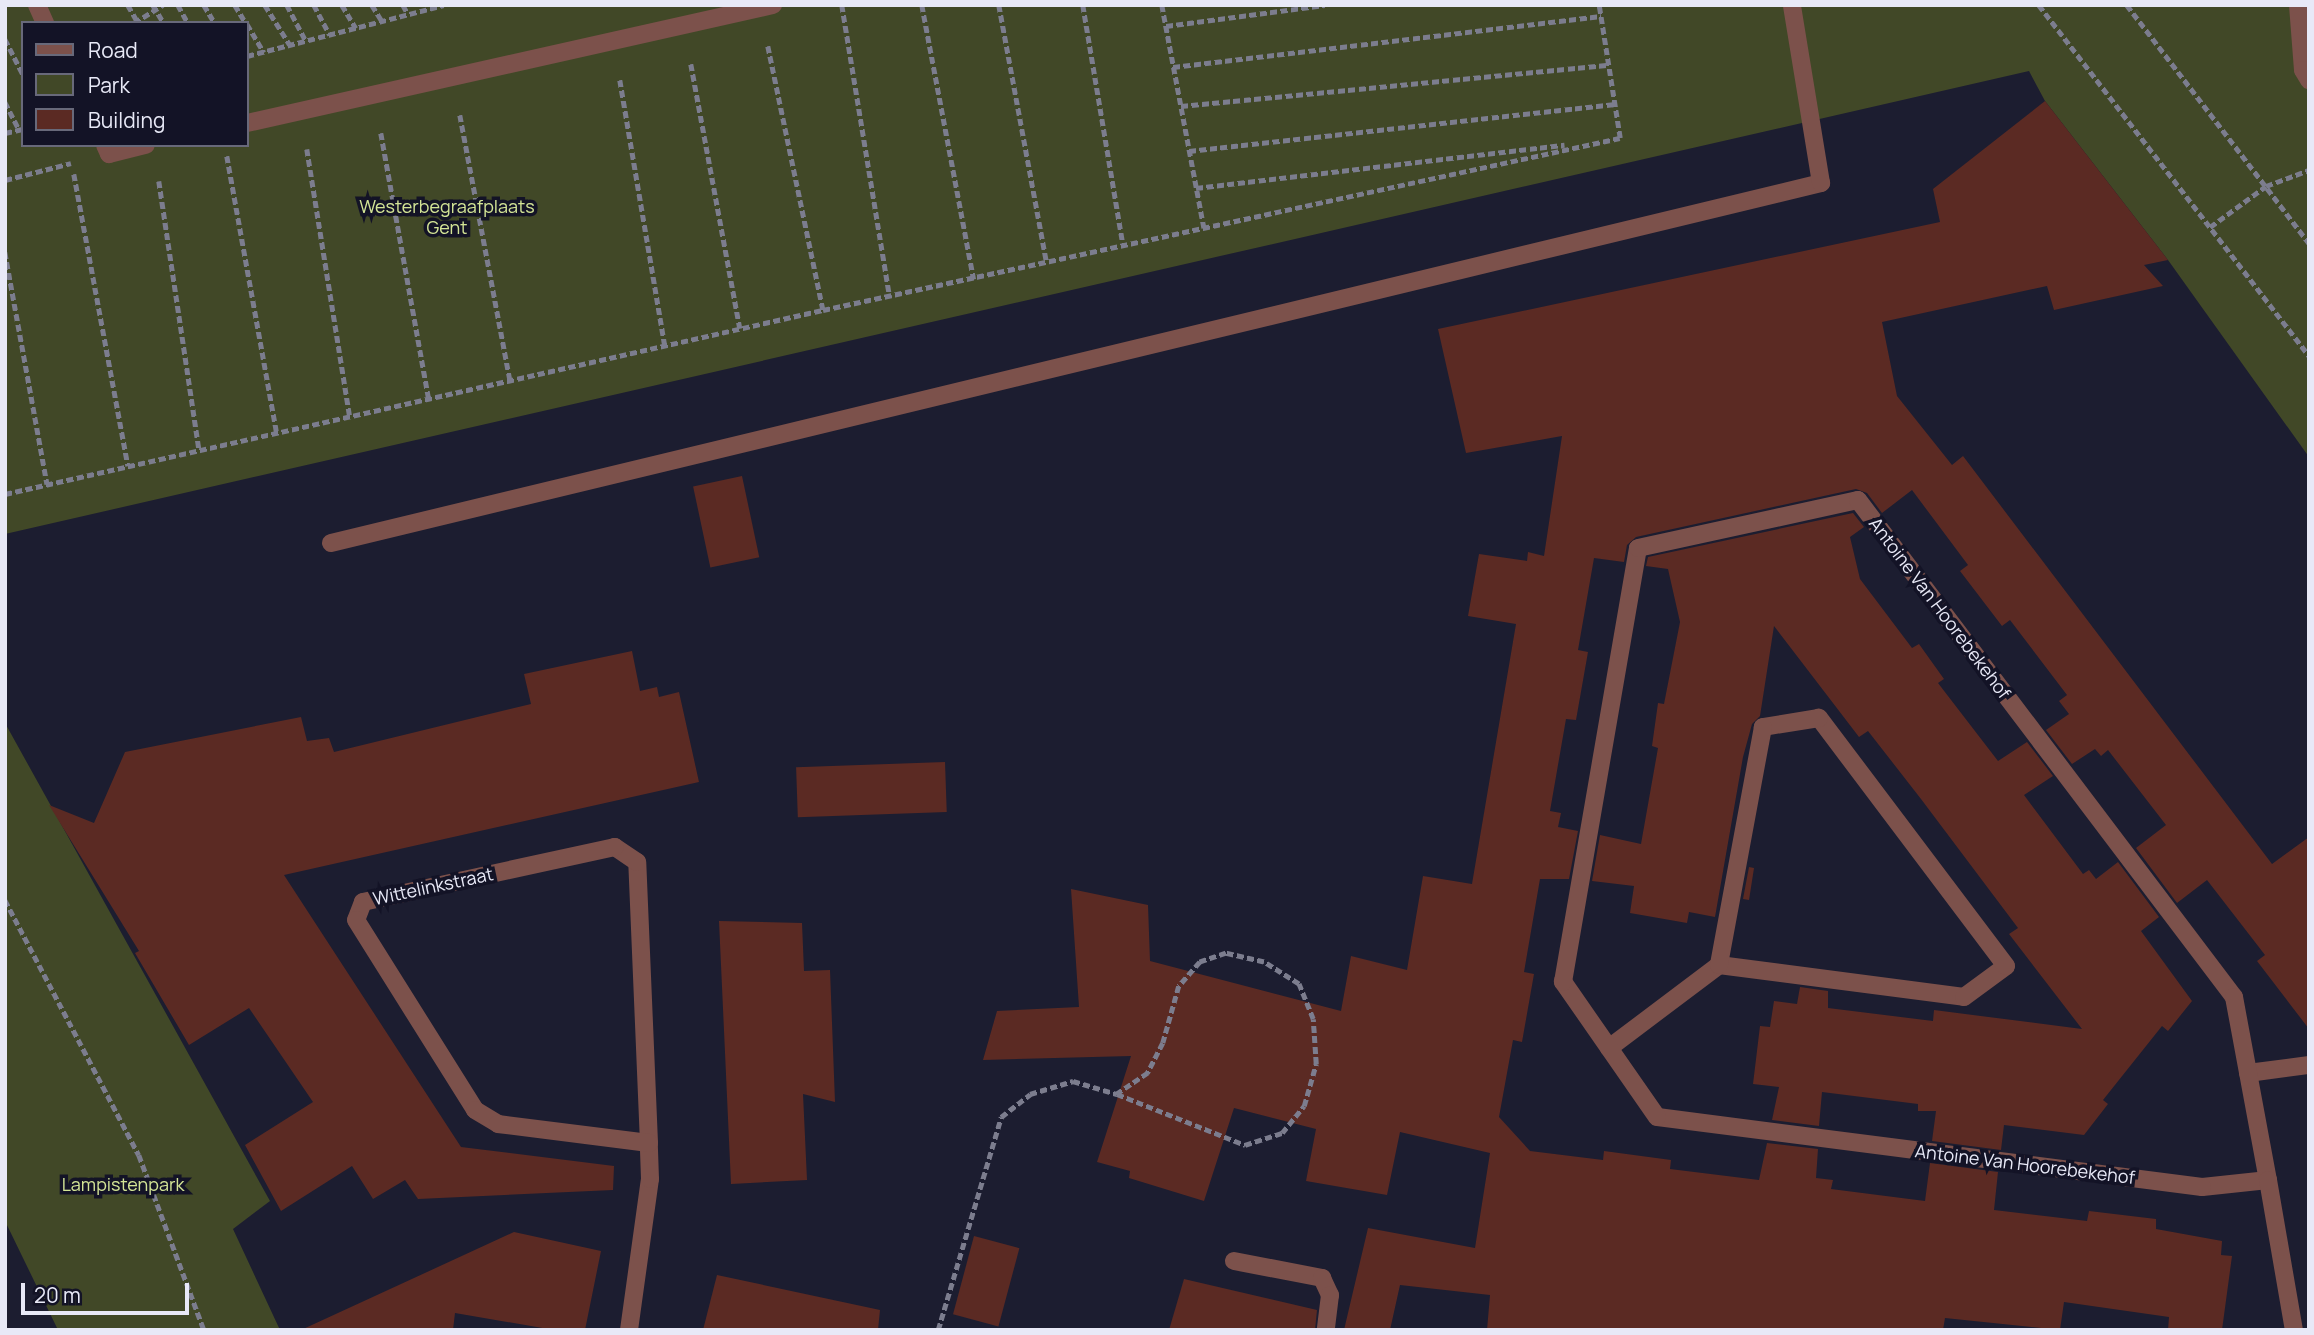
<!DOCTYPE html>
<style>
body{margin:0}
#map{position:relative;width:2314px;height:1335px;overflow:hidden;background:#1c1d30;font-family:Manrope,sans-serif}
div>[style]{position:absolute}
.green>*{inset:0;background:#414827}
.building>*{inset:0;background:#5b2a23;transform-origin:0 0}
.path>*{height:4.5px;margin-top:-2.25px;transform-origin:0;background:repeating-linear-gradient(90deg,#7c7d8e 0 7px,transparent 0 10.5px)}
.lane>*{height:18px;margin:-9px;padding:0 9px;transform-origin:9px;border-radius:9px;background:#7c514b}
.street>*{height:18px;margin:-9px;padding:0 9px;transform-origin:9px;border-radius:9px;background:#7c514b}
span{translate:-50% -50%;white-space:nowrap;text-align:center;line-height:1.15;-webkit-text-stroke:7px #131326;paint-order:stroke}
.park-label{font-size:18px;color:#d4e596}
.street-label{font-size:18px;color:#e8e9f7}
.frame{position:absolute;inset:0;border:7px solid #e8e9f7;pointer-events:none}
.legend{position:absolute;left:21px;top:21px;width:228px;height:126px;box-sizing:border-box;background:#131326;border:2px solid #68697a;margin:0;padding:9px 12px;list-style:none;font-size:21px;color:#e8e9f7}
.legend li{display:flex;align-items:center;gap:14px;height:35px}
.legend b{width:35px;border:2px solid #68697a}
.scale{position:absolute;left:21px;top:1283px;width:168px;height:32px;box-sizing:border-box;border:4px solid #e8e9f7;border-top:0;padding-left:9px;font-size:21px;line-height:24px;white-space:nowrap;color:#e8e9f7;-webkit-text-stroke:5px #131326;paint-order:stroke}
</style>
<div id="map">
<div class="green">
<div style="clip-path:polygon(evenodd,5px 5px,2309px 5px,2309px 457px,2168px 260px,2045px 101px,2029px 71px,5px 534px,5px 5px,23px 23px,247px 23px,247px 145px,23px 145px,23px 23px)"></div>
<div style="clip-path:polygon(5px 723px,270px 1201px,233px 1229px,280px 1330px,58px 1330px,5px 1221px)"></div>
</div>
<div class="building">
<div style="clip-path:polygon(2045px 101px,2168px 260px,2144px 265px,2163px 286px,2054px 310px,2047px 286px,1882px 322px,1897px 396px,1952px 465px,1963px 456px,2272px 864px,2309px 837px,2309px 1029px,2257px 961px,2265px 955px,2207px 880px,2177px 903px,2136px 848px,2166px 825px,2108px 750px,2101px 756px,2095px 749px,2072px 764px,2046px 730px,2069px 714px,2059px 701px,2067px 695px,2010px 620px,2002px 626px,1960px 571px,1968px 565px,1912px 490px,1882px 513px,1867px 493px,1856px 489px,1636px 537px,1627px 545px,1624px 562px,1594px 558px,1578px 650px,1588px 652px,1576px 720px,1566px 719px,1550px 811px,1561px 813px,1558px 827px,1578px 831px,1569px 879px,1540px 879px,1524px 972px,1534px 974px,1522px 1042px,1513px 1040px,1499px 1117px,1530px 1151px,1603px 1160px,1604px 1151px,1671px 1160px,1670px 1169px,1759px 1180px,1767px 1143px,1818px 1149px,1816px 1178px,1833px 1180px,1831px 1189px,1925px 1201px,1930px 1163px,1998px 1172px,1994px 1210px,2087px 1221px,2089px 1211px,2156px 1219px,2156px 1229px,2222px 1241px,2221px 1255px,2232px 1256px,2222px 1330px,2168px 1330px,2169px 1317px,2064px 1302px,2060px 1330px,1945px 1318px,1943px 1330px,1487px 1330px,1490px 1295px,1400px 1285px,1390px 1330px,1344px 1330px,1368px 1228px,1475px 1248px,1490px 1153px,1400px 1132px,1387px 1195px,1306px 1181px,1316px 1129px,1234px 1108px,1204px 1201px,1129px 1178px,1130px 1171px,1097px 1162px,1131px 1056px,983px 1060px,997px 1011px,1079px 1007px,1071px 889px,1148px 905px,1150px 961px,1341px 1011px,1351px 956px,1407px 970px,1423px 876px,1472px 884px,1516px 624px,1468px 616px,1479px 554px,1527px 561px,1528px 552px,1544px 556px,1562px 436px,1466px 453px,1438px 329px,1940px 222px,1933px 189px)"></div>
<div style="left:742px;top:476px;width:83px;height:50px;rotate:78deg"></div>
<div style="clip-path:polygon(1853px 513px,1864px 527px,1850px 537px,1860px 579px,1912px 648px,1919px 644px,1944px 679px,1938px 683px,1998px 761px,2027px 742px,2053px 776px,2024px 795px,2083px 874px,2089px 870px,2096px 879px,2118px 862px,2159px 917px,2141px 931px,2192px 1001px,2168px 1031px,2162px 1026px,2103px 1100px,2108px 1104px,2084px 1135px,2004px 1125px,2001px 1150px,1932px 1141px,1936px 1111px,1918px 1111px,1918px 1104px,1822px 1092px,1819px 1126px,1772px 1120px,1779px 1087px,1753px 1084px,1760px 1026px,1770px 1027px,1774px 1001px,1797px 1004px,1800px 987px,1828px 991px,1828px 1008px,1933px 1021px,1934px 1010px,2082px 1029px,2009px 934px,2018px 928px,1921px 799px,1868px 731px,1859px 737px,1774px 626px,1760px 716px,1752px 724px,1743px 757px,1715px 917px,1689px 912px,1687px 923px,1630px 913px,1634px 886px,1592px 881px,1600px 835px,1641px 844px,1658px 748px,1652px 746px,1658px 703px,1664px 704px,1680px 622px,1668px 569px,1646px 566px,1648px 557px)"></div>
<div style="clip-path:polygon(632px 651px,640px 691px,657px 687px,659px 697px,679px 692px,699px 782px,284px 875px,461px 1147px,614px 1166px,613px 1190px,418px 1199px,405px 1180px,373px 1199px,352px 1166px,281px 1211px,245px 1145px,313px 1102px,249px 1008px,189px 1045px,135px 953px,139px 951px,49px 805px,94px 823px,125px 752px,301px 717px,307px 741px,329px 738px,334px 752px,531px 704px,524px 674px)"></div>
<div style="left:945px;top:762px;width:50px;height:149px;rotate:88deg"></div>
<div style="clip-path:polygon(1749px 867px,1754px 868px,1749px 900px,1743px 899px)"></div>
<div style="clip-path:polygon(719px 921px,802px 923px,804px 971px,830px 970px,835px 1102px,803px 1094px,807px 1180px,731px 1184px)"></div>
<div style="clip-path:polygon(514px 1232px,601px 1251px,585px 1330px,554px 1330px,455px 1313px,453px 1330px,301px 1330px)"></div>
<div style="left:974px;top:1236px;width:47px;height:81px;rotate:15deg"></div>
<div style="clip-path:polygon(717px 1275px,880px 1310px,878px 1330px,703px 1330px)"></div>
<div style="clip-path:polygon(1184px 1279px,1317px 1310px,1315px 1330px,1169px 1330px)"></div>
</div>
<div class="path">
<div style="left:128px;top:5px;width:20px;rotate:60deg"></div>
<div style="left:153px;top:5px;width:21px;rotate:59deg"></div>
<div style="left:178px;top:5px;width:21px;rotate:61deg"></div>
<div style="left:204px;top:5px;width:21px;rotate:59deg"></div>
<div style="left:235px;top:5px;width:21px;rotate:59deg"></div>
<div style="left:265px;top:5px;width:47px;rotate:58deg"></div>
<div style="left:287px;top:5px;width:41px;rotate:62.2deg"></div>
<div style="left:314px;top:5px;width:34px;rotate:62deg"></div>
<div style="left:342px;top:5px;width:27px;rotate:59deg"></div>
<div style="left:372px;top:5px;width:19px;rotate:58deg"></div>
<div style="left:403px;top:5px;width:10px;rotate:61deg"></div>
<div style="left:842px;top:5px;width:296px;rotate:80.7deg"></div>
<div style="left:922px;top:5px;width:279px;rotate:79.3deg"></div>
<div style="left:999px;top:5px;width:262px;rotate:79.5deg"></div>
<div style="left:1083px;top:5px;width:243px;rotate:80.5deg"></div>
<div style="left:1162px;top:5px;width:227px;rotate:79.3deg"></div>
<div style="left:2039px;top:5px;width:443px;rotate:52.4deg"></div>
<div style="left:2127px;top:5px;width:300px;rotate:52.6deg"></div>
<div style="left:134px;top:23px;width:34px;rotate:-32deg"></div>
<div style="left:247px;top:24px;width:33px;rotate:59deg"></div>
<div style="left:1166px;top:26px;width:160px;rotate:-7.5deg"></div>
<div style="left:5px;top:39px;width:39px;rotate:63deg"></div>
<div style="left:768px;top:46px;width:270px;rotate:78.2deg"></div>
<div style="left:247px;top:56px;width:203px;rotate:-14.5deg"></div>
<div style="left:691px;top:64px;width:269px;rotate:79.5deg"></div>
<div style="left:1173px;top:67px;width:431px;rotate:-6.8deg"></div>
<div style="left:620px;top:80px;width:269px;rotate:80.4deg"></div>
<div style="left:5px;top:102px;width:31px;rotate:63deg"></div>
<div style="left:1181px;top:106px;width:430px;rotate:-5.5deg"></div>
<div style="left:460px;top:115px;width:270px;rotate:79.3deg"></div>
<div style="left:5px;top:133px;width:18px;rotate:-13deg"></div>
<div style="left:381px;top:133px;width:270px;rotate:79.8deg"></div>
<div style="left:307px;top:149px;width:270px;rotate:80.9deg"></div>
<div style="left:1189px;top:151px;width:429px;rotate:-6.3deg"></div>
<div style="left:227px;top:156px;width:281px;rotate:79.8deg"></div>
<div style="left:74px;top:174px;width:297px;rotate:79.5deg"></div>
<div style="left:5px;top:180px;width:68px;rotate:-14.4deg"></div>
<div style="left:159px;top:181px;width:272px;rotate:81.5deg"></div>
<div style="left:1196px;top:188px;width:371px;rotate:-6.7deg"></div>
<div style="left:2210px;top:227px;width:69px;rotate:-36.2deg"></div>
<div style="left:2266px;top:186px;width:46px;rotate:-20.4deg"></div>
<div style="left:5px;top:252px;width:236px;rotate:79.7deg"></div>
<div style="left:5px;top:494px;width:838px;rotate:-12.68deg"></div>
<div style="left:823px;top:310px;width:815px;rotate:-12.18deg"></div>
<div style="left:1620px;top:138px;width:135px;rotate:-99deg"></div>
<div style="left:5px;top:900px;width:288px;rotate:62.3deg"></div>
<div style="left:139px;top:1155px;width:187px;rotate:69.6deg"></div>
<div style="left:938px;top:1330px;width:222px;rotate:-73.5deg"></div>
<div style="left:1001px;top:1117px;width:37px;rotate:-38deg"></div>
<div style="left:1030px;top:1094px;width:45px;rotate:-16.8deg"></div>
<div style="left:1073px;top:1081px;width:46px;rotate:16.5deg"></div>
<div style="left:1117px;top:1094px;width:138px;rotate:21.7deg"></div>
<div style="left:1245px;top:1145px;width:39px;rotate:-18deg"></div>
<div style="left:1282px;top:1133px;width:35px;rotate:-51deg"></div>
<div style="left:1304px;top:1106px;width:44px;rotate:-74.1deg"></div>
<div style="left:1316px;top:1064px;width:45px;rotate:-93.8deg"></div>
<div style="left:1313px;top:1019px;width:38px;rotate:-112deg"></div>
<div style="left:1299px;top:984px;width:41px;rotate:-147.8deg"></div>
<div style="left:1264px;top:962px;width:39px;rotate:-167deg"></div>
<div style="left:1226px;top:953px;width:28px;rotate:161deg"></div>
<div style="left:1200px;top:962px;width:32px;rotate:131deg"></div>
<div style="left:1179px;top:986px;width:59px;rotate:105.7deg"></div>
<div style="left:1163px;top:1043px;width:34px;rotate:117deg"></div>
<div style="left:1148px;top:1073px;width:37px;rotate:146deg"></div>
</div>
<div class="lane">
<div style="left:37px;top:5px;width:20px;rotate:66deg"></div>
<div style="left:2298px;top:5px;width:65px;rotate:85.6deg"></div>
<div style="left:2303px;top:70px;width:12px;rotate:59deg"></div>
<div style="left:247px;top:123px;width:539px;rotate:-12.64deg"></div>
<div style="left:105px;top:145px;width:10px;rotate:66deg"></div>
<div style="left:109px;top:154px;width:38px;rotate:-14deg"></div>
<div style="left:331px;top:543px;width:1533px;rotate:-13.58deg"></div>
<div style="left:1821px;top:183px;width:180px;rotate:-99.3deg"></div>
<div style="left:2248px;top:1073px;width:62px;rotate:-7.5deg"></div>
<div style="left:1234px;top:1261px;width:90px;rotate:10.9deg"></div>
<div style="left:1322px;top:1278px;width:19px;rotate:65deg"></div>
<div style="left:1330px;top:1295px;width:35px;rotate:97deg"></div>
</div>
<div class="street">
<div style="left:1609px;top:1048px;width:138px;rotate:-37deg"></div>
<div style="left:1719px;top:965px;width:247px;rotate:7.4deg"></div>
<div style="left:1964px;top:997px;width:52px;rotate:-36.4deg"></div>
<div style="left:2006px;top:966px;width:311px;rotate:-127deg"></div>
<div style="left:1819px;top:718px;width:57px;rotate:170.9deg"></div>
<div style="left:1763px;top:727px;width:242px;rotate:100.5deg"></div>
<div style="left:2268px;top:1180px;width:66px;rotate:173.9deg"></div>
<div style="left:2202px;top:1187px;width:549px;rotate:-172.68deg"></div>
<div style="left:1657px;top:1117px;width:165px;rotate:-124.8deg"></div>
<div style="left:1563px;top:982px;width:440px;rotate:-80.2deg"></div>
<div style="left:1638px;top:548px;width:225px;rotate:-12.3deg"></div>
<div style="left:1858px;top:500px;width:623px;rotate:52.89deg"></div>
<div style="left:2234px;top:997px;width:186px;rotate:79.5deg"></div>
<div style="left:2268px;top:1180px;width:152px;rotate:80.2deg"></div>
<div style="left:629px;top:1330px;width:152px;rotate:-82.1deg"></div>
<div style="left:650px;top:1179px;width:36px;rotate:-92deg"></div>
<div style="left:649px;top:1143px;width:281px;rotate:-92.4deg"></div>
<div style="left:637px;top:862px;width:27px;rotate:-146deg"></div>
<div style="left:615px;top:847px;width:258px;rotate:167.7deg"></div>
<div style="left:363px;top:902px;width:19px;rotate:111deg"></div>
<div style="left:356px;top:920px;width:224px;rotate:57.9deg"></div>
<div style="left:475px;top:1110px;width:27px;rotate:31deg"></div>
<div style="left:498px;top:1124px;width:152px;rotate:7.2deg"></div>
</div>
<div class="park-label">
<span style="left:447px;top:217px">Westerbegraafplaats<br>Gent</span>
<span style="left:123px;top:1184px">Lampistenpark</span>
</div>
<div class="street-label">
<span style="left:1940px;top:608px;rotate:53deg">Antoine Van Hoorebekehof</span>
<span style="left:433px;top:886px;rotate:-12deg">Wittelinkstraat</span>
<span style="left:2025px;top:1164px;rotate:7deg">Antoine Van Hoorebekehof</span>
</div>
<div class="frame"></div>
<ul class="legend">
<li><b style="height:9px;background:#7c514b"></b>Road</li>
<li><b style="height:19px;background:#414827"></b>Park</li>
<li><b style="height:19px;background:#5b2a23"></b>Building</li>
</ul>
<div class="scale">20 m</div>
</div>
